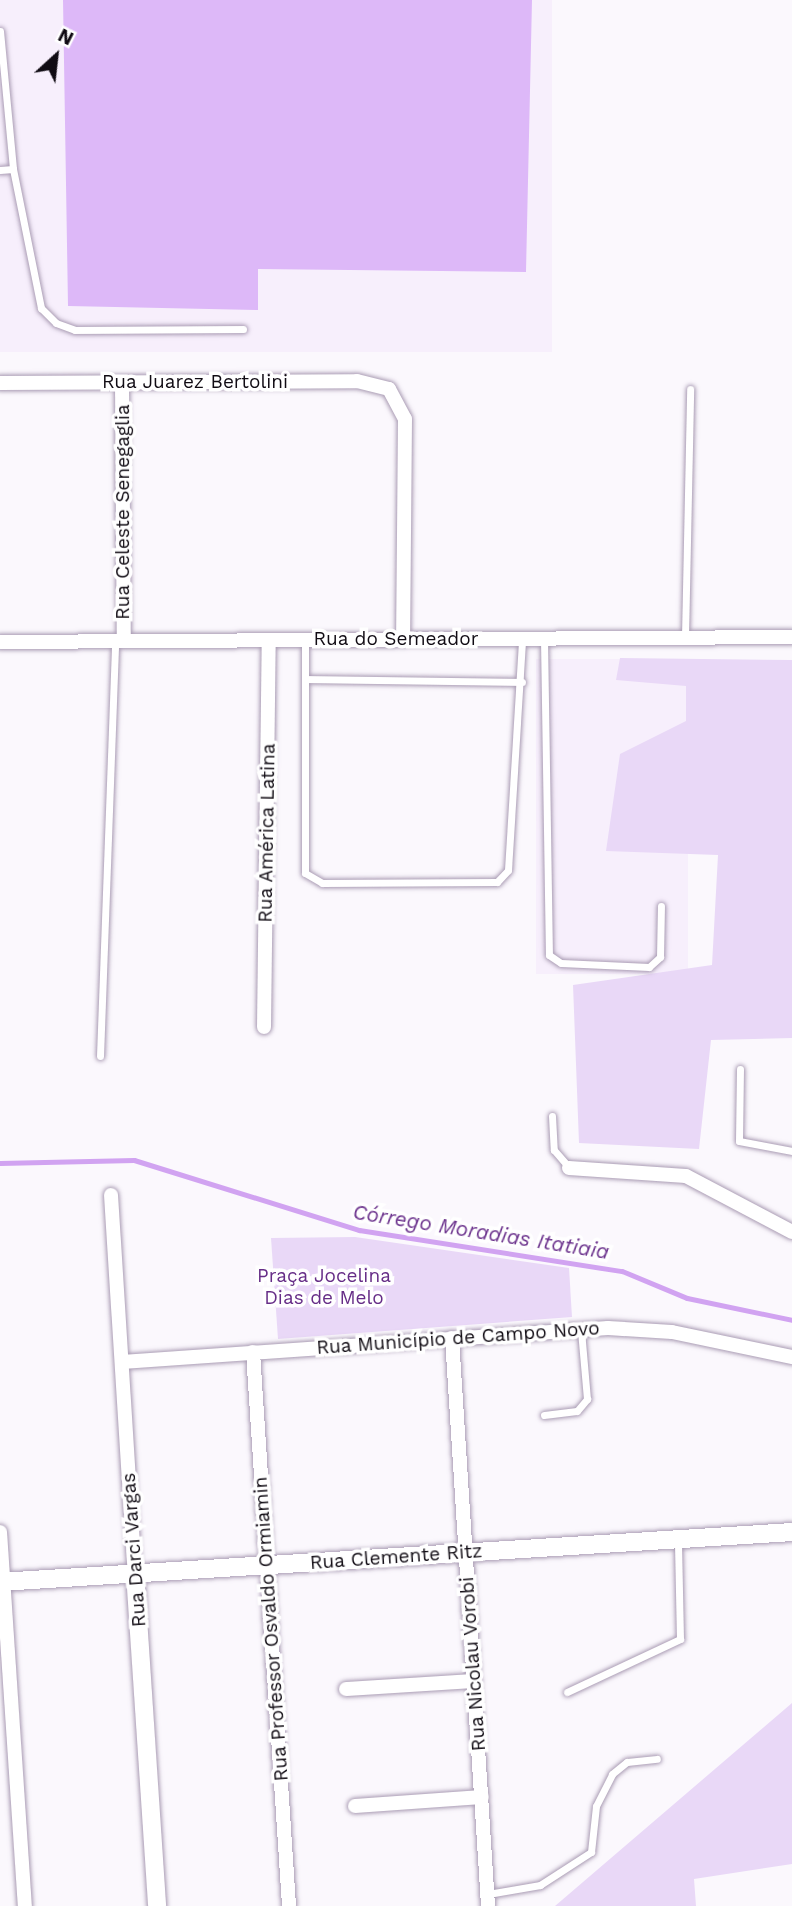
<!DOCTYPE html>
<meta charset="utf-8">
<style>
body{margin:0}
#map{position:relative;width:792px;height:1906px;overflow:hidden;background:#fbf8fd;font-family:"Work Sans",sans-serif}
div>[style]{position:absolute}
.built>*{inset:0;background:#f7effc;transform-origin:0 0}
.green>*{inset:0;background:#e9d8f7}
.stream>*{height:5px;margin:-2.5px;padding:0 2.5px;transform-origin:2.5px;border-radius:2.5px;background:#d1a3f1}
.building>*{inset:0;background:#ddb8f8}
.roads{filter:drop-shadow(0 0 2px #aa9cb4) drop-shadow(0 0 2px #aa9cb4)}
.service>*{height:7px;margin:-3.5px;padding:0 3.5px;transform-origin:3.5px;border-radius:3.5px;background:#fff}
.minor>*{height:14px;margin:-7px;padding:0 7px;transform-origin:7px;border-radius:7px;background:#fff}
.tertiary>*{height:18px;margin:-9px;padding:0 9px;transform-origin:9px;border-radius:9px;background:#fff}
span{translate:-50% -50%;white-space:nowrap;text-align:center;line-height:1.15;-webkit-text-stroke:7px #fff;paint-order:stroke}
.street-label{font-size:19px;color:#100b13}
.park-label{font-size:19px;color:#662d87}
.water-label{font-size:21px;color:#6c338d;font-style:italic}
.north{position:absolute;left:21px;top:21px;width:70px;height:70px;-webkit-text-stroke:5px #fff;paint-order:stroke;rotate:27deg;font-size:19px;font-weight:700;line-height:28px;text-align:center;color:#100b13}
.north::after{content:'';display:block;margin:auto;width:24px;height:32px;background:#100b13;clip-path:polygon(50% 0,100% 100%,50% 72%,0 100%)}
</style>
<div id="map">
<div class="built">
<div style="left:0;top:0;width:552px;height:352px"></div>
<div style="left:688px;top:659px;width:315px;height:152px;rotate:90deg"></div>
</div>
<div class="green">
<div style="clip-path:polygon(620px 658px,792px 660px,792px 1038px,711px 1040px,699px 1149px,579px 1143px,573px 985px,712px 965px,718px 855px,606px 851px,620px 754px,686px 721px,686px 686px,616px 680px)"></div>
<div style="clip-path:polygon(355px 1237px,569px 1268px,572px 1317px,278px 1339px,271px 1238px)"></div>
<div style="clip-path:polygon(792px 1703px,792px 1864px,694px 1879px,696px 1906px,555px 1906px)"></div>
</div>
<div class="stream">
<div style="left:0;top:1163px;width:134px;rotate:-1.3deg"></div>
<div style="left:134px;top:1160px;width:236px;rotate:17.3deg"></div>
<div style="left:359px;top:1230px;width:266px;rotate:8.9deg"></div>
<div style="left:622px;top:1271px;width:70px;rotate:22.6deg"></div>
<div style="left:687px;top:1298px;width:107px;rotate:11.8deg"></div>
</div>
<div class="building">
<div style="clip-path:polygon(63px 0,532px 0,526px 272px,258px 269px,258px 310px,68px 306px)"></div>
</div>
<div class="roads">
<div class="service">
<div style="left:0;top:31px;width:139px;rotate:84.6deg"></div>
<div style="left:13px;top:169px;width:142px;rotate:78.6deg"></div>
<div style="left:41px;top:308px;width:21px;rotate:45deg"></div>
<div style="left:56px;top:323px;width:20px;rotate:20deg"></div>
<div style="left:75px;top:330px;width:168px;rotate:-0.3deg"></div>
<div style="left:0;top:170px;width:13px;rotate:-4deg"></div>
<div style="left:685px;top:637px;width:248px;rotate:-88.8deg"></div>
<div style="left:544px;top:639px;width:316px;rotate:89.1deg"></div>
<div style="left:549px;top:955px;width:14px;rotate:34deg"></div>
<div style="left:561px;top:963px;width:88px;rotate:2.6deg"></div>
<div style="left:649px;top:967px;width:15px;rotate:-42deg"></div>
<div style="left:660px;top:957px;width:51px;rotate:-88.9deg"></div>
<div style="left:305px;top:641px;width:232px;rotate:90deg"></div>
<div style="left:305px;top:873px;width:20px;rotate:30deg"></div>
<div style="left:322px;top:883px;width:175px;rotate:-0.3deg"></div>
<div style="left:497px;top:882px;width:16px;rotate:-47deg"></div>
<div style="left:508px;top:870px;width:231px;rotate:-86.5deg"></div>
<div style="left:306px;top:679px;width:216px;rotate:0.8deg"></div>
<div style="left:100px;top:1056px;width:415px;rotate:-87.9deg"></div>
<div style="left:740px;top:1069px;width:72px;rotate:90.8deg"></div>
<div style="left:739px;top:1141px;width:54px;rotate:10.7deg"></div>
<div style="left:552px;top:1116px;width:34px;rotate:87deg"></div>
<div style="left:554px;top:1150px;width:23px;rotate:49deg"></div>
<div style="left:544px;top:1415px;width:33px;rotate:-7deg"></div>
<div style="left:577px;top:1411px;width:16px;rotate:-50deg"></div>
<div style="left:587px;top:1399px;width:69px;rotate:-95deg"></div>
<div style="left:567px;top:1692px;width:125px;rotate:-25.1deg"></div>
<div style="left:680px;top:1639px;width:99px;rotate:-91.2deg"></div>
<div style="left:488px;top:1894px;width:53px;rotate:-9.8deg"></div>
<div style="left:540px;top:1885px;width:61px;rotate:-32.9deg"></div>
<div style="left:591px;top:1852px;width:46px;rotate:-83.8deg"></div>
<div style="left:596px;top:1806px;width:36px;rotate:-63deg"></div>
<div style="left:612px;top:1774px;width:19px;rotate:-39deg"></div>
<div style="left:627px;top:1762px;width:30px;rotate:-6deg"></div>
</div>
<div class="minor">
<div style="left:0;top:383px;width:357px;rotate:-0.3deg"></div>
<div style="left:357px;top:381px;width:33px;rotate:14deg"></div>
<div style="left:389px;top:389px;width:34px;rotate:62deg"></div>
<div style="left:405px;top:419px;width:221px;rotate:90.5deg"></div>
<div style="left:122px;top:383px;width:258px;rotate:89.6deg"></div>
<div style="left:0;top:642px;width:792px;rotate:-0.36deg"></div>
<div style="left:264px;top:1027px;width:387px;rotate:-89.3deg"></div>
<div style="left:569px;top:1168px;width:117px;rotate:3.9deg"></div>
<div style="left:686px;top:1176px;width:120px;rotate:27.8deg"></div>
<div style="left:111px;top:1195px;width:379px;rotate:86.4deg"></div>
<div style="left:452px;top:1338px;width:569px;rotate:86.37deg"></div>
<div style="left:253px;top:1352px;width:555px;rotate:86.28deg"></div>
<div style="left:122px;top:1362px;width:487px;rotate:-4deg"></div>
<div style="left:608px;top:1328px;width:64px;rotate:3.6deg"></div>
<div style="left:672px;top:1332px;width:123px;rotate:11.8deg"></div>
<div style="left:0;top:1532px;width:375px;rotate:86.2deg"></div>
<div style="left:346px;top:1689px;width:128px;rotate:-3.6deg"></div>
<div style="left:355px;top:1806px;width:127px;rotate:-4.1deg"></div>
</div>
<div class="tertiary">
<div style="left:135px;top:1573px;width:334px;rotate:86.2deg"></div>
<div style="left:0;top:1582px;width:794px;rotate:-3.61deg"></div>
</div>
</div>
<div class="street-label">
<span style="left:195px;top:382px">Rua Juarez Bertolini</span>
<span style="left:123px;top:512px;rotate:-90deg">Rua Celeste Senegaglia</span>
<span style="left:396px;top:639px">Rua do Semeador</span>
<span style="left:267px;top:833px;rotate:-89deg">Rua América Latina</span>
<span style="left:458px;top:1338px;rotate:-4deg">Rua Município de Campo Novo</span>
<span style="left:134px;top:1550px;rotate:-94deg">Rua Darci Vargas</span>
<span style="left:396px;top:1557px;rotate:-4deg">Rua Clemente Ritz</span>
<span style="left:271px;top:1629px;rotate:-94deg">Rua Professor Osvaldo Ormiamin</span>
<span style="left:473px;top:1664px;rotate:-94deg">Rua Nicolau Vorobi</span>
</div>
<div class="park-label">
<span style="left:324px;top:1287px">Praça Jocelina<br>Dias de Melo</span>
</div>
<div class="water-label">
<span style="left:481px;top:1232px;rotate:9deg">Córrego Moradias Itatiaia</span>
</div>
<div class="north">N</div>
</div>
